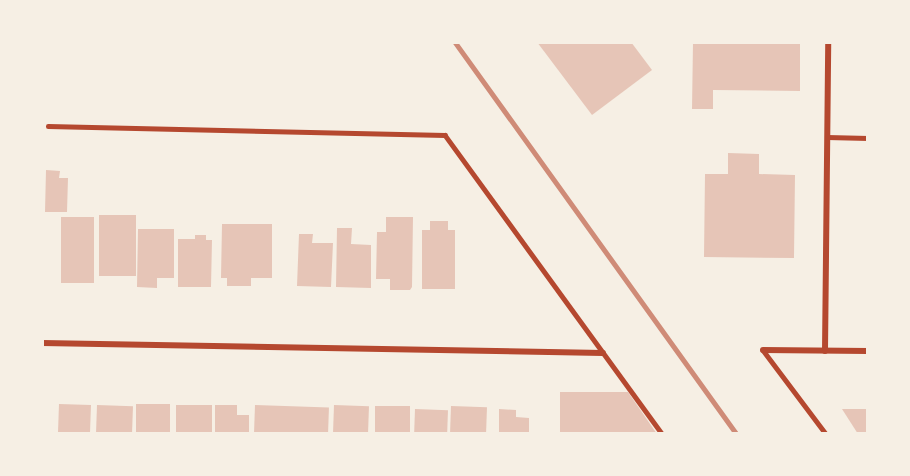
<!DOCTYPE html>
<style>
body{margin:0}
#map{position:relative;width:910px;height:476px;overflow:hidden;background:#f6efe4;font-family:"Fira Sans Condensed",sans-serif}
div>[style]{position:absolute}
.building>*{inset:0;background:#e6c5b7;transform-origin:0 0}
.service>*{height:4.5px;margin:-2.25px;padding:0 2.25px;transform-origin:2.25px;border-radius:2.25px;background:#b5482f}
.minor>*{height:6px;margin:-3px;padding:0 3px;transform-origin:3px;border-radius:3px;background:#b5482f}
.rail>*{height:4.5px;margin:-2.25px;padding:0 2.25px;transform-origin:2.25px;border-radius:2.25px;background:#cf8b77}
span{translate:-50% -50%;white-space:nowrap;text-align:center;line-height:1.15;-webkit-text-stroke:4.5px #f6efe4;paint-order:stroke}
.frame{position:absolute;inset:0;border:44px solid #f6efe4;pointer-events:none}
</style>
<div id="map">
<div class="building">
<div style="clip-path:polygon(537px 42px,631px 42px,652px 70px,592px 115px)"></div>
<div style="clip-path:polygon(693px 42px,800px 42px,800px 91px,713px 90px,713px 109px,692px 109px)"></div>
<div style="clip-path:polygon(728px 153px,759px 154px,759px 174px,795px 175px,794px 258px,704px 257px,705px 174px,728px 174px)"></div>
<div style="clip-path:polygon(46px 170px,60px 171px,59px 178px,68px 178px,67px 212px,45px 212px)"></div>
<div style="left:99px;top:215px;width:37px;height:61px"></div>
<div style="left:61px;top:217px;width:33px;height:66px"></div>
<div style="clip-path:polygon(386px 217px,413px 217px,412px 287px,410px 290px,390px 290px,390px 279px,376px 279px,377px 232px,386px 232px)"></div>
<div style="clip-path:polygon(430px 221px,448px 221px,448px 230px,455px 230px,455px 289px,422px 289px,422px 230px,430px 230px)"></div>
<div style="clip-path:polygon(222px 224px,272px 224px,272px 278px,251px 278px,251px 286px,227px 286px,227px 278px,221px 278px)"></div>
<div style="clip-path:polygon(337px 228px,352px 228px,351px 244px,371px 245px,371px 288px,336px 287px)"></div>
<div style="clip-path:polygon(138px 229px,174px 229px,174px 278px,157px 278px,157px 288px,137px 287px)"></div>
<div style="clip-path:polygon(299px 234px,313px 234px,312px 243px,333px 243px,331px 287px,297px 286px)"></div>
<div style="clip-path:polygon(195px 235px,206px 235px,206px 240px,212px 240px,211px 287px,178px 287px,178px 239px,195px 239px)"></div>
<div style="clip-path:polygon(560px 392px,628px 392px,657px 434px,560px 434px)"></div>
<div style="left:59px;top:404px;width:32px;height:30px;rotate:2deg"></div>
<div style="left:136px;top:404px;width:34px;height:30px"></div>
<div style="left:97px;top:405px;width:36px;height:29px;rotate:2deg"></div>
<div style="left:176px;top:405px;width:36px;height:29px"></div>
<div style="clip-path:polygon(215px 405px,237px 405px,237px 415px,249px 415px,249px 434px,215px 434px)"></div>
<div style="left:255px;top:405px;width:74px;height:29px;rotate:2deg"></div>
<div style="left:334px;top:405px;width:35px;height:29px;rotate:2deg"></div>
<div style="left:375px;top:406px;width:35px;height:28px"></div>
<div style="left:451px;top:406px;width:36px;height:28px;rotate:2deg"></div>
<div style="left:415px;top:409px;width:33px;height:25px;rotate:2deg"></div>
<div style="clip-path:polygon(499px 409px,516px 410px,516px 417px,529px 418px,529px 434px,499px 434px)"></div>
<div style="clip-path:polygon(842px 409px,868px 409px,868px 434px,858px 434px)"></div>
</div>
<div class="service">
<div style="left:48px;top:126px;width:397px;rotate:1.3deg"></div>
<div style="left:445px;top:135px;width:369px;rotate:54deg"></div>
<div style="left:827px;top:137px;width:41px;rotate:1.4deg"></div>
<div style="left:763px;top:350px;width:105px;rotate:53.1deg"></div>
</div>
<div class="minor">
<div style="left:42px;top:343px;width:561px;rotate:1.02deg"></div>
<div style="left:763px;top:350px;width:105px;rotate:0.5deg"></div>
<div style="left:825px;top:351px;width:309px;rotate:-89.4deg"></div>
</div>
<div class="rail">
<div style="left:455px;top:42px;width:483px;rotate:54.3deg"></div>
</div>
<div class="frame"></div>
</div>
